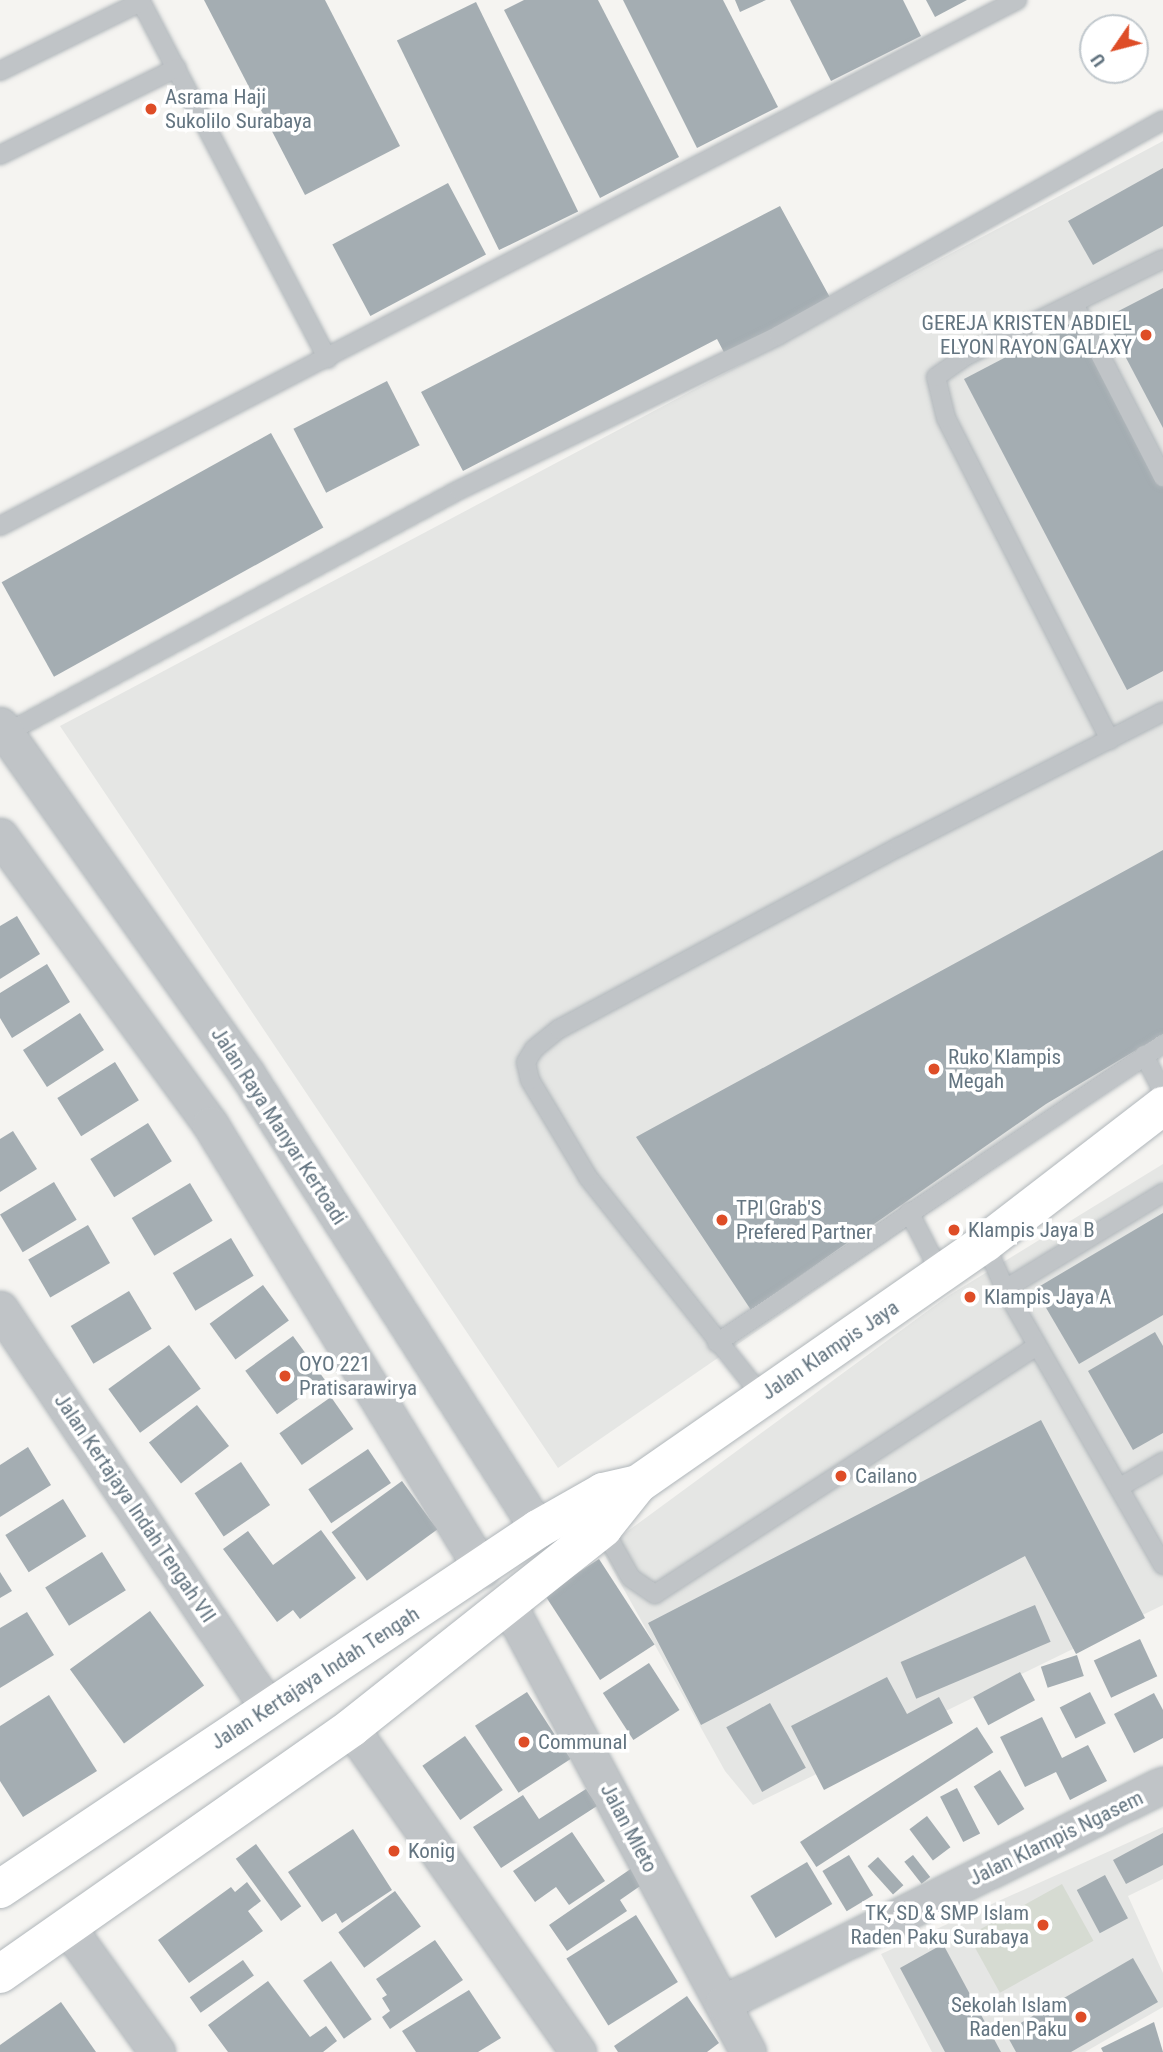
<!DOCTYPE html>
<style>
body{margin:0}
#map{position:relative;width:1163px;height:2052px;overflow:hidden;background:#f5f4f1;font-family:"Roboto Condensed",sans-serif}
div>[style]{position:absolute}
.built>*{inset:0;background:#e5e6e4}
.green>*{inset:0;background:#d6dbd2;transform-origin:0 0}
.building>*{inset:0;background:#a4adb2;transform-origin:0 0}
.roads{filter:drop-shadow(0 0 2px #b0b6ba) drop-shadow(0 0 2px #b0b6ba)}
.lane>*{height:18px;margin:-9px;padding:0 9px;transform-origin:9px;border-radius:9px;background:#c0c4c7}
.street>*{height:35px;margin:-17.5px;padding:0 17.5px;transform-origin:17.5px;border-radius:17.5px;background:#c0c4c7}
.secondary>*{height:38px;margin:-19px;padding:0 19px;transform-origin:19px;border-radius:19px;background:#fff}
.dots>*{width:19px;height:19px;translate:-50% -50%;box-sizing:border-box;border:4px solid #fff;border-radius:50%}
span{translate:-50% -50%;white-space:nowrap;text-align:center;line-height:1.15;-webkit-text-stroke:7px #fff;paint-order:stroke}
.poi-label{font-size:21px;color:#647581}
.left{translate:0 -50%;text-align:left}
.right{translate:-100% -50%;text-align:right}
.street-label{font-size:21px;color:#647581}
.north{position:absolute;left:1079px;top:14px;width:70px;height:70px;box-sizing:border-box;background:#fff;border:2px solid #c1c8cd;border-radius:50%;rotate:235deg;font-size:19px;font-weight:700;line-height:28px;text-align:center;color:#647581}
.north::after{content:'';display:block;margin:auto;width:24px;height:32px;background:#de4d27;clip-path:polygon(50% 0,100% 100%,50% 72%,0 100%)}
</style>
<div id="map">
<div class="built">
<div style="clip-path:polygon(1163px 141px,1163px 1052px,558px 1468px,60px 726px)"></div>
<div style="clip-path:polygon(1163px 1164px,1163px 1605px,753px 1805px,725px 1771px,602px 1550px,948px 1296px)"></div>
<div style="clip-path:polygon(1163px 1827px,1163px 1879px,1128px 1896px,1163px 1973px,1163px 2007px,1085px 2052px,932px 2052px,881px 1954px)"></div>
</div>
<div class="green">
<div style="left:1062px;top:1884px;width:65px;height:107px;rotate:61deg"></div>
</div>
<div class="building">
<div style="clip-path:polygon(204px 0,325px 0,400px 146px,305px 195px)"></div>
<div style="clip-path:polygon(524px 0,598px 0,679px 157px,600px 198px,504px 10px)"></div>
<div style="clip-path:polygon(623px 0,723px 0,778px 107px,697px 148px)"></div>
<div style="clip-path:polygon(735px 0,766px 0,740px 12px)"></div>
<div style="clip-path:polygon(790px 0,903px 0,921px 36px,831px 81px)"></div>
<div style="clip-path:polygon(926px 0,967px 0,935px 17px)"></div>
<div style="left:476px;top:2px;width:233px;height:88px;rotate:64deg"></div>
<div style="clip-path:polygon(1163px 168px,1163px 226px,1093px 265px,1068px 221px)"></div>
<div style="left:448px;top:183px;width:81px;height:131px;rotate:62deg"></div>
<div style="clip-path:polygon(780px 206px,833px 303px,727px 358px,717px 339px,463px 471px,421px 392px)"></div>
<div style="clip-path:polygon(1163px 288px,1163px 428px,1105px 318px)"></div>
<div style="clip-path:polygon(1079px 319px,1163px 480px,1163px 671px,1127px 690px,964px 379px)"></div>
<div style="left:387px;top:381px;width:72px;height:105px;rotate:63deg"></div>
<div style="left:271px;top:433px;width:108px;height:308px;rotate:61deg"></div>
<div style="clip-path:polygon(1163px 850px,1163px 1034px,1046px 1104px,751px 1310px,636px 1137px)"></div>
<div style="clip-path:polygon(17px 916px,40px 954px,0 979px,0 926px)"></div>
<div style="clip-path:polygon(47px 964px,70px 1002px,12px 1038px,0 1018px,0 993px)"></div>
<div style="left:80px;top:1013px;width:44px;height:68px;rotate:57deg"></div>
<div style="left:115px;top:1062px;width:45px;height:68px;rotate:58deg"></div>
<div style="left:148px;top:1123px;width:45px;height:68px;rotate:58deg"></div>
<div style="clip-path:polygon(13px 1131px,37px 1169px,0 1192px,0 1139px)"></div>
<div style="left:54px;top:1182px;width:44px;height:63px;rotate:59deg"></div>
<div style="left:190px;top:1183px;width:44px;height:68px;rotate:59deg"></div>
<div style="clip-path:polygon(1163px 1213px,1163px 1315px,1079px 1364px,1035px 1289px)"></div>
<div style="left:88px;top:1225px;width:44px;height:69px;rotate:60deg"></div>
<div style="left:231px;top:1238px;width:44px;height:68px;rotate:59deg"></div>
<div style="left:263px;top:1285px;width:44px;height:66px;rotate:54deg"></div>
<div style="left:129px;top:1291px;width:44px;height:68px;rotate:59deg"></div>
<div style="clip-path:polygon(1155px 1332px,1163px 1346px,1163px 1433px,1133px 1450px,1088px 1371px)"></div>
<div style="left:293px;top:1336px;width:54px;height:59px;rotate:54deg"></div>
<div style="left:169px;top:1345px;width:54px;height:75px;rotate:54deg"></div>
<div style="left:331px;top:1397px;width:39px;height:63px;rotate:55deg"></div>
<div style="left:197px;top:1405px;width:52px;height:61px;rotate:52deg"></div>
<div style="clip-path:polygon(1041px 1420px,1145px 1618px,1076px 1654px,1025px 1556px,701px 1725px,648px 1623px)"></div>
<div style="clip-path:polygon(28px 1447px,51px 1485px,0 1517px,0 1465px)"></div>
<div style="left:368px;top:1449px;width:41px;height:72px;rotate:56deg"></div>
<div style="left:241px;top:1462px;width:52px;height:56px;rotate:56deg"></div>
<div style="left:402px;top:1481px;width:60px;height:87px;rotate:54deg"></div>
<div style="left:63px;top:1499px;width:44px;height:68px;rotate:58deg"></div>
<div style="clip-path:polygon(321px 1530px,356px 1578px,300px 1619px,293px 1610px,277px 1622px,223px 1549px,248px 1531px,273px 1565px)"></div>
<div style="left:102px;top:1552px;width:45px;height:67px;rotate:58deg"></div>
<div style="left:599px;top:1559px;width:102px;height:65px;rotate:57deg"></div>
<div style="clip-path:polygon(0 1572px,12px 1591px,0 1598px)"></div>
<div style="left:1035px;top:1605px;width:40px;height:146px;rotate:67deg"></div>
<div style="left:150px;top:1611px;width:92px;height:99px;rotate:54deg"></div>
<div style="clip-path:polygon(27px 1612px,54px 1655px,0 1688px,0 1628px)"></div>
<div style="left:1140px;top:1639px;width:41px;height:51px;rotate:65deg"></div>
<div style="left:1077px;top:1655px;width:22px;height:38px;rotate:72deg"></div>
<div style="left:649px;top:1663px;width:56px;height:55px;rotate:57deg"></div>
<div style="left:1020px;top:1672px;width:32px;height:53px;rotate:62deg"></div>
<div style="clip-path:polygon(887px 1677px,907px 1714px,939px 1697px,953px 1723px,824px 1790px,791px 1726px)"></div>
<div style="left:527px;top:1692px;width:80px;height:62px;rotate:57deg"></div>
<div style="left:1090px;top:1692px;width:35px;height:34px;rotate:63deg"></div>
<div style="clip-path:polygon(1154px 1693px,1163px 1710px,1163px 1738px,1134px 1753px,1114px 1714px)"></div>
<div style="clip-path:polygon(49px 1695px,97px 1771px,23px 1817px,0 1781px,0 1726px)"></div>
<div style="left:770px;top:1703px;width:74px;height:50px;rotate:61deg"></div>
<div style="clip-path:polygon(1042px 1717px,1062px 1758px,1088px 1745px,1107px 1781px,1070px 1800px,1056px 1772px,1025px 1787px,1000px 1737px)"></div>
<div style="left:977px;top:1727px;width:30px;height:211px;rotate:57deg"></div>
<div style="left:465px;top:1736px;width:66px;height:52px;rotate:55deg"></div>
<div style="left:1000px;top:1770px;width:46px;height:31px;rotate:58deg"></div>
<div style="left:957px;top:1788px;width:51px;height:19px;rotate:63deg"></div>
<div style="clip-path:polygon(586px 1789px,597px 1806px,501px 1868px,473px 1827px,523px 1795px,539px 1819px)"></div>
<div style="left:927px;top:1816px;width:39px;height:22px;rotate:53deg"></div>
<div style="clip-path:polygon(353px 1829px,392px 1890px,342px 1923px,336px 1913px,322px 1922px,288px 1872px)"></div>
<div style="clip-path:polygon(572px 1832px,605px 1881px,569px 1905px,556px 1887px,535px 1902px,513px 1871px)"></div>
<div style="clip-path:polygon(1163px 1833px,1163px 1865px,1126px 1884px,1113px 1860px)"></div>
<div style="left:256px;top:1844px;width:77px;height:25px;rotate:54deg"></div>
<div style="left:849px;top:1855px;width:47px;height:31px;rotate:59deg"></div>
<div style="left:913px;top:1855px;width:28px;height:11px;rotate:52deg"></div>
<div style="left:878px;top:1857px;width:38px;height:14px;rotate:48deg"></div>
<div style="left:807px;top:1862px;width:49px;height:66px;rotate:59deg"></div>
<div style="clip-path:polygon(632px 1868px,643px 1884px,620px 1900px,627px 1911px,567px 1951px,549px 1925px)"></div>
<div style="left:1105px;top:1875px;width:49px;height:32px;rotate:62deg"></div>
<div style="clip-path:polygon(247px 1882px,261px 1901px,248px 1911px,263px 1931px,189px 1983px,158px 1940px,231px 1887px,235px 1892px)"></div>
<div style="left:395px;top:1891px;width:44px;height:70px;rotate:54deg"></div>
<div style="left:636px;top:1915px;width:79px;height:82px;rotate:58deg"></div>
<div style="clip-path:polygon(435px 1940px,463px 1980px,390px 2029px,382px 2017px,390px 2011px,382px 1998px,387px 1995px,376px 1979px)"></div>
<div style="clip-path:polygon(943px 1944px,1001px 2052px,945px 2052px,900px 1968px)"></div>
<div style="clip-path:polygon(1133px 1958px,1158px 2002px,1071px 2052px,1016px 2052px,1005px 2032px)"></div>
<div style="left:243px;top:1960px;width:19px;height:65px;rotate:55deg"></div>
<div style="left:331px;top:1961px;width:71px;height:34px;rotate:55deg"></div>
<div style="clip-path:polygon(268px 1981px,310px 2037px,326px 2026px,337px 2041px,323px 2052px,228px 2052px,208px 2025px)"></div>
<div style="clip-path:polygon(469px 1990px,501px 2038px,478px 2052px,416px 2052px,402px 2031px)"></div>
<div style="clip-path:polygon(687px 1996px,719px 2043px,707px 2052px,618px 2052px,614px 2046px)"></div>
<div style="clip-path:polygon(61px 2002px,96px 2052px,0 2052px,0 2045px)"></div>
<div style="clip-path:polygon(1154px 2022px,1163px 2052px,1103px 2052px,1101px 2048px)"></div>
</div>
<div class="roads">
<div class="lane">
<div style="left:140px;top:0;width:405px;rotate:62.4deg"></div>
<div style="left:0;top:71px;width:157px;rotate:-26.1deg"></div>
<div style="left:0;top:155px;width:197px;rotate:-26.2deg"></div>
<div style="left:1074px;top:304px;width:195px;rotate:62.8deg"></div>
<div style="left:0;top:526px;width:1145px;rotate:-27.35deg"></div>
<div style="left:1px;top:736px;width:520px;rotate:-28.24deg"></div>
<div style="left:459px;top:490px;width:356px;rotate:-25.8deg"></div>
<div style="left:779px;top:335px;width:440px;rotate:-29.2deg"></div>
<div style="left:1110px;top:740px;width:361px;rotate:-117deg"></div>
<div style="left:946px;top:418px;width:42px;rotate:-103.7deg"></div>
<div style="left:936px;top:377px;width:39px;rotate:-35deg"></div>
<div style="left:968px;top:355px;width:217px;rotate:-26.2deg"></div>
<div style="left:1144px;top:1055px;width:42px;rotate:62.8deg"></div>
<div style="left:909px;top:1212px;width:70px;rotate:62.7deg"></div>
<div style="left:985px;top:1243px;width:50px;rotate:66.5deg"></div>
<div style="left:1005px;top:1289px;width:318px;rotate:60.2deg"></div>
<div style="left:1005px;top:1289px;width:185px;rotate:-31.3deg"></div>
<div style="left:717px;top:1343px;width:537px;rotate:-33.84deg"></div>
<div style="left:762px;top:1396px;width:280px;rotate:-128.5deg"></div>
<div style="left:588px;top:1177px;width:113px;rotate:-120.9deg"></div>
<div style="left:530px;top:1080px;width:18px;rotate:-103deg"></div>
<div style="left:526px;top:1062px;width:15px;rotate:-58deg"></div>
<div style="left:534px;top:1049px;width:32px;rotate:-39deg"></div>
<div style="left:559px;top:1029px;width:386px;rotate:-28.2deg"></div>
<div style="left:899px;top:847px;width:297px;rotate:-27.1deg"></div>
<div style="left:1120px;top:1487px;width:50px;rotate:-30.2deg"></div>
<div style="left:603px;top:1528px;width:57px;rotate:60.8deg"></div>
<div style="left:631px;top:1578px;width:29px;rotate:34deg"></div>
<div style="left:655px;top:1594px;width:455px;rotate:-33deg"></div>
</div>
<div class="street">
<div style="left:0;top:725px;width:428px;rotate:54.7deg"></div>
<div style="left:247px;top:1074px;width:540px;rotate:57.4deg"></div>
<div style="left:0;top:836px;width:356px;rotate:53.9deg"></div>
<div style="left:210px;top:1124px;width:522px;rotate:58.57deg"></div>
<div style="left:0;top:1309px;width:481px;rotate:56.1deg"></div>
<div style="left:508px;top:1604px;width:508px;rotate:61.82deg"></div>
<div style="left:351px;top:1728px;width:396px;rotate:55deg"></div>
<div style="left:69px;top:1929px;width:151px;rotate:54.4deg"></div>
<div style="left:723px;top:2003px;width:491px;rotate:-26.4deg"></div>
</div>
<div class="secondary">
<div style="left:0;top:1889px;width:647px;rotate:-33.79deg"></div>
<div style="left:538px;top:1529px;width:75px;rotate:-29.6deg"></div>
<div style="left:603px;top:1492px;width:36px;rotate:-13deg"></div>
<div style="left:0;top:1974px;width:429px;rotate:-35deg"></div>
<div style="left:351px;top:1728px;width:322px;rotate:-38.4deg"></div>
<div style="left:603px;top:1528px;width:56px;rotate:-51.5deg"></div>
<div style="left:638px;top:1484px;width:422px;rotate:-34.8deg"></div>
<div style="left:985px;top:1243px;width:225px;rotate:-37.6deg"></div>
</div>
</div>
<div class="dots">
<div style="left:151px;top:109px;background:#de4d27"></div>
<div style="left:1146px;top:335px;background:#de4d27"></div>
<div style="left:934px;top:1069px;background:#de4d27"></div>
<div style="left:722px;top:1220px;background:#de4d27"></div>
<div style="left:954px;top:1230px;background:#de4d27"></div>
<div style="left:970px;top:1297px;background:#de4d27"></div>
<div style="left:285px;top:1376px;background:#de4d27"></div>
<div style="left:841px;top:1476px;background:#de4d27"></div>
<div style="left:524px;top:1742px;background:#de4d27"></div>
<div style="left:394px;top:1851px;background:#de4d27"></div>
<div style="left:1043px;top:1925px;background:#de4d27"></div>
<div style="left:1081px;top:2017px;background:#de4d27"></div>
</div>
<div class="poi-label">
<span class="left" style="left:165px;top:109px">Asrama Haji<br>Sukolilo Surabaya</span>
<span class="right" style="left:1132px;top:335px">GEREJA KRISTEN ABDIEL<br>ELYON RAYON GALAXY</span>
<span class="left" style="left:948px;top:1069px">Ruko Klampis<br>Megah</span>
<span class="left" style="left:736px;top:1220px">TPI Grab'S<br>Prefered Partner</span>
<span class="left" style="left:968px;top:1230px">Klampis Jaya B</span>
<span class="left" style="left:984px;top:1297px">Klampis Jaya A</span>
<span class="left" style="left:299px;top:1376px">OYO 221<br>Pratisarawirya</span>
<span class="left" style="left:855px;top:1476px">Cailano</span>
<span class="left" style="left:538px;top:1742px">Communal</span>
<span class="left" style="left:408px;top:1851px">Konig</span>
<span class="right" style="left:1029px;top:1925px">TK, SD &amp; SMP Islam<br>Raden Paku Surabaya</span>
<span class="right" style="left:1067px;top:2017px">Sekolah Islam<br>Raden Paku</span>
</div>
<div class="street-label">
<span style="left:279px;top:1126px;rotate:57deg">Jalan Raya Manyar Kertoadi</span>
<span style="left:830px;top:1350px;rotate:-34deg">Jalan Klampis Jaya</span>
<span style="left:135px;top:1508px;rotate:56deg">Jalan Kertajaya Indah Tengah VII</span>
<span style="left:315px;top:1678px;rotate:-33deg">Jalan Kertajaya Indah Tengah</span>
<span style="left:629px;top:1828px;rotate:62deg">Jalan Mleto</span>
<span style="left:1056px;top:1838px;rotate:-26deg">Jalan Klampis Ngasem</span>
</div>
<div class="north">U</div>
</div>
